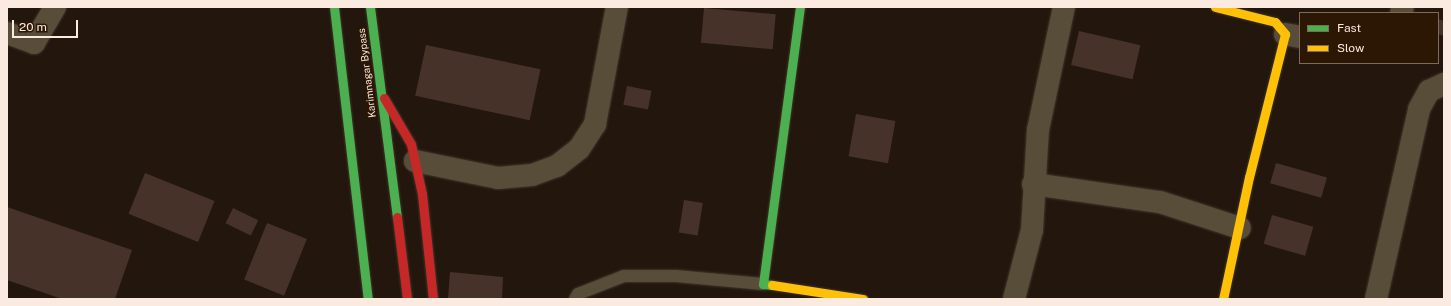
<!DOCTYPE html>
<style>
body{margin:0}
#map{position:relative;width:1451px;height:306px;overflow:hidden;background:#23170d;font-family:"Public Sans",sans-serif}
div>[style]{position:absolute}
.building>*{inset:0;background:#47322a;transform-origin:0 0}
.roads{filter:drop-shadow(0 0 1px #40352c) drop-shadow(0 0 1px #40352c)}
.lane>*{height:12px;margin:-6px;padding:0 6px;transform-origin:6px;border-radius:6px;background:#574d39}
.street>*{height:22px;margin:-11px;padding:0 11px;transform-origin:11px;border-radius:11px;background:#574d39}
.fast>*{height:9px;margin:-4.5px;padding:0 4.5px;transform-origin:4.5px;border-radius:4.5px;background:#4caf50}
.slow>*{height:9px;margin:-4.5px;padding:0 4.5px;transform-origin:4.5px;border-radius:4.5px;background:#ffc107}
.jam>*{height:9px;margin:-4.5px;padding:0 4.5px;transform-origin:4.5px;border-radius:4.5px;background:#c62828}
span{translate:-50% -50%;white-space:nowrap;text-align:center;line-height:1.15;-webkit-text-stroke:3.5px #2c1604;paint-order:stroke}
.street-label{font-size:10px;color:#fbeadf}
.frame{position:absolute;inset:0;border:8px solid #fbeadf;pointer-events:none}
.legend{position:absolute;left:1299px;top:12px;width:140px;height:52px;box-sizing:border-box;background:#2c1604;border:1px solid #7f6b5c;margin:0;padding:5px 7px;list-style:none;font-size:12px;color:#fbeadf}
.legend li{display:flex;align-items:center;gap:8px;height:20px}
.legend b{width:20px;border:1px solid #7f6b5c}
.scale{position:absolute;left:12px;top:20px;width:66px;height:18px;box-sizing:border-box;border:2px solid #fbeadf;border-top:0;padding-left:5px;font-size:12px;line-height:14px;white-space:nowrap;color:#fbeadf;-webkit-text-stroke:3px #2c1604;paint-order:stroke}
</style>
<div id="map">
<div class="building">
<div style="left:704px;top:8px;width:72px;height:35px;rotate:5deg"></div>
<div style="clip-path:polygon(1438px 19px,1444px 21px,1444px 36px,1438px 34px)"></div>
<div style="left:1079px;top:31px;width:63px;height:35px;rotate:13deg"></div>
<div style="left:426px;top:45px;width:117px;height:52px;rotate:12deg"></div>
<div style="left:627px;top:86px;width:25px;height:19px;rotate:11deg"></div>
<div style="left:856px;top:114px;width:40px;height:43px;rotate:10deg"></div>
<div style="left:1276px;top:163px;width:53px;height:21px;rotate:16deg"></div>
<div style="left:145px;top:173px;width:75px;height:44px;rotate:22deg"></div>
<div style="left:684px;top:200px;width:19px;height:33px;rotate:9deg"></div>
<div style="clip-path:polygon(7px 207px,132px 250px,115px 299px,62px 299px,7px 280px)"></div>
<div style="left:233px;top:208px;width:28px;height:17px;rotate:26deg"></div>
<div style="left:1272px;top:215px;width:43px;height:30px;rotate:16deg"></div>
<div style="left:267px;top:223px;width:43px;height:61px;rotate:22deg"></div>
<div style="clip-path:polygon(450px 272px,503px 277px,502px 299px,448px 299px)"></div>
</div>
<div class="roads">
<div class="lane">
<div style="left:575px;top:299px;width:6px;rotate:-59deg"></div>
<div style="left:578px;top:294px;width:49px;rotate:-21.4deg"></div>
<div style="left:624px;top:276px;width:52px"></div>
<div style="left:676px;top:276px;width:87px;rotate:5.3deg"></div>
</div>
<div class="street">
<div style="left:1401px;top:13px;width:6px;rotate:-72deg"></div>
<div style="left:7px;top:33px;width:29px;rotate:20deg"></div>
<div style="left:34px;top:43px;width:42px;rotate:-59.7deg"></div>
<div style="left:1285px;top:34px;width:15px;rotate:11deg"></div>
<div style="left:415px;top:161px;width:85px;rotate:11.6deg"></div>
<div style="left:498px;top:178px;width:34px;rotate:-5deg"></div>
<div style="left:532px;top:175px;width:27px;rotate:-20deg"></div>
<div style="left:557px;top:166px;width:28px;rotate:-38deg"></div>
<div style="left:579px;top:149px;width:30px;rotate:-57deg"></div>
<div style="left:595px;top:124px;width:119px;rotate:-79.4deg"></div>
<div style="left:1033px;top:184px;width:128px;rotate:8.1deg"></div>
<div style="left:1160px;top:202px;width:84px;rotate:18deg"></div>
<div style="left:1014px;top:299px;width:71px;rotate:-75.4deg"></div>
<div style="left:1032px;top:230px;width:100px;rotate:-86.6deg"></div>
<div style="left:1038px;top:130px;width:126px;rotate:-78.1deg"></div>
<div style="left:1376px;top:299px;width:195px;rotate:-77.2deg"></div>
<div style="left:1419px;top:109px;width:21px;rotate:-61deg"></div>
<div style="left:1429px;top:91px;width:17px;rotate:-25deg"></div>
</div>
<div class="fast">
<div style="left:334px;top:7px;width:294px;rotate:83.4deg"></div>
<div style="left:370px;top:7px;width:212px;rotate:82.7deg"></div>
<div style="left:772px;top:285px;width:9px;rotate:-174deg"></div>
<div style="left:763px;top:284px;width:279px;rotate:-82.4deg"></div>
</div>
<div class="slow">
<div style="left:1215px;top:7px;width:62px;rotate:14deg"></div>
<div style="left:1275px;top:22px;width:16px;rotate:50deg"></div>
<div style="left:1285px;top:34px;width:147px;rotate:104.1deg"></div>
<div style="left:1249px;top:177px;width:125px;rotate:102deg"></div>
<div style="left:772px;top:285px;width:92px;rotate:8.7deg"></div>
</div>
<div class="jam">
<div style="left:384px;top:98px;width:53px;rotate:59.6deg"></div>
<div style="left:411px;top:144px;width:51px;rotate:77.6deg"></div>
<div style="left:422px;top:194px;width:106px;rotate:84deg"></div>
<div style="left:397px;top:217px;width:83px;rotate:83deg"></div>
</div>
</div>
<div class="street-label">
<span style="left:367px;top:73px;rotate:-97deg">Karimnagar Bypass</span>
</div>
<div class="frame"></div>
<ul class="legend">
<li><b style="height:5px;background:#4caf50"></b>Fast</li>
<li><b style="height:5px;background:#ffc107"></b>Slow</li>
</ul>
<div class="scale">20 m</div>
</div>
